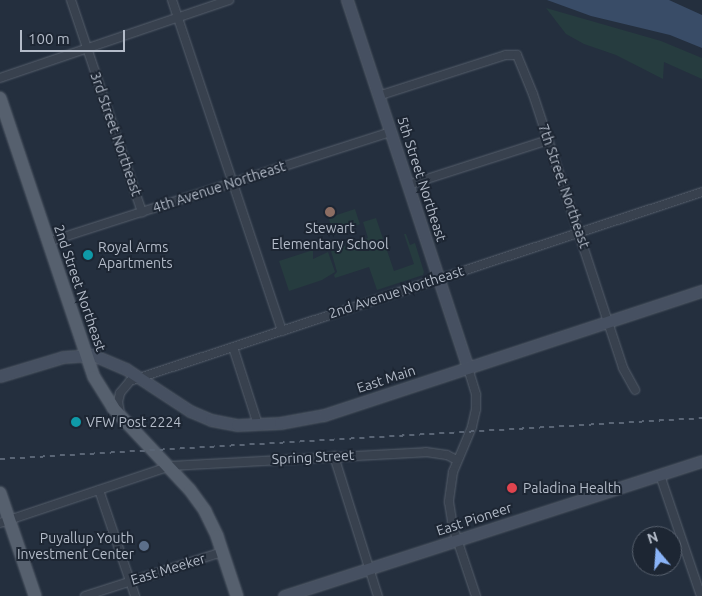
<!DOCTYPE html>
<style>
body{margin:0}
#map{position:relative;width:702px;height:596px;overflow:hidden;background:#242f3e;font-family:Ubuntu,sans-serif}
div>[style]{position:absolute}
.green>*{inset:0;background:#263c3f;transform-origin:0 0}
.water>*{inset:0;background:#394c67}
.roads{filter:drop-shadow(0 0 1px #565f6c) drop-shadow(0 0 1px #565f6c)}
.street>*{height:8px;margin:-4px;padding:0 4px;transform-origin:4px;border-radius:4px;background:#38414e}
.secondary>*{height:11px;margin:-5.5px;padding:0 5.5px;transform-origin:5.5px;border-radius:5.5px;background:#465061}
.primary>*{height:12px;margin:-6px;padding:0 6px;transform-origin:6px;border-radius:6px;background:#56606e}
.rail>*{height:2px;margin-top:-1px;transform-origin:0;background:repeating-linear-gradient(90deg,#5a6575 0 5px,transparent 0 10px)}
.dots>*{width:14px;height:14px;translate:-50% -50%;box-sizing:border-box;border:2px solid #1d2633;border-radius:50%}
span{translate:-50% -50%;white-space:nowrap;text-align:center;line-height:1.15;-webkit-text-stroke:4px #1d2633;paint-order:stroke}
.street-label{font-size:14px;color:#b4bcc9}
.poi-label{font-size:14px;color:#b4bcc9}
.left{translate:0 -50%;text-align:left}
.right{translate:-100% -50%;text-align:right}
.north{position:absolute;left:632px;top:526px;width:50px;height:50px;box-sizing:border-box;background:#1d2633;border:1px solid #59626f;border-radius:50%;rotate:342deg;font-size:14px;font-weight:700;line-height:20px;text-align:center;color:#b4bcc9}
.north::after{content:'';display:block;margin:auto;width:18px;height:22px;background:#8ab4f8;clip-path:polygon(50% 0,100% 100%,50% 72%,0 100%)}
.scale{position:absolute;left:20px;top:30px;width:105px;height:22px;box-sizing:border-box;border:2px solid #b4bcc9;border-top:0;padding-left:6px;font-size:15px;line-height:18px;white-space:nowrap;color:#b4bcc9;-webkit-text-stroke:4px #1d2633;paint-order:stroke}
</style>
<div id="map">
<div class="green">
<div style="clip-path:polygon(546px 8px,661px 41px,702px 58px,702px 79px,664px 62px,663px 79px,616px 55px,584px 44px,566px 34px)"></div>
<div style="left:355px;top:209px;width:16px;height:28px;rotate:72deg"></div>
<div style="clip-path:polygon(376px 218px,394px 271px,414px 264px,404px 234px,406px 234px,410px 245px,415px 243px,424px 272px,423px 275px,377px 290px,369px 267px,335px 278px,334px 275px,337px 272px,331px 251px,368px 238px,363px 222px)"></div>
<div style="clip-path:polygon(313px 250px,313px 259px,328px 252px,335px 272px,322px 280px,289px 291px,279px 261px)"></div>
</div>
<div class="water">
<div style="clip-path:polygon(547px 0,669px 0,702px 15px,702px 48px,670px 35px,591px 16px)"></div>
</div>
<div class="roads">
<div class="street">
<div style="left:71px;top:0;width:224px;rotate:71.5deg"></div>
<div style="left:172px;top:0;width:349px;rotate:71.6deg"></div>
<div style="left:0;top:78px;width:242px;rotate:-18.8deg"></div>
<div style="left:378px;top:96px;width:134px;rotate:-17.8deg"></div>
<div style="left:506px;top:55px;width:11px"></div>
<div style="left:517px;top:55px;width:42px;rotate:67.7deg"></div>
<div style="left:533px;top:94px;width:288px;rotate:71.8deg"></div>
<div style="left:623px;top:368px;width:25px;rotate:61deg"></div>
<div style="left:408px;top:185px;width:147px;rotate:-17.8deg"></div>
<div style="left:48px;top:242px;width:359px;rotate:-17.8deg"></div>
<div style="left:233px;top:347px;width:82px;rotate:72.2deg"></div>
<div style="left:468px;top:368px;width:28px;rotate:73deg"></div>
<div style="left:476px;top:395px;width:14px;rotate:90deg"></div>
<div style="left:476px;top:409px;width:18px;rotate:103deg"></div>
<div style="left:472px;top:427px;width:49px;rotate:112.9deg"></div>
<div style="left:453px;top:472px;width:30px;rotate:98deg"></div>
<div style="left:449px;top:502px;width:25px;rotate:81deg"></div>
<div style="left:453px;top:527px;width:73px;rotate:71.6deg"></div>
<div style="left:120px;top:413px;width:11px;rotate:-100deg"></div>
<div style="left:118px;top:402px;width:9px;rotate:-77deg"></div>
<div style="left:120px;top:393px;width:16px;rotate:-50deg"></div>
<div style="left:130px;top:381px;width:602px;rotate:-18.28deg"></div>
<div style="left:334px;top:456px;width:147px;rotate:72.6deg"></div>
<div style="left:660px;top:475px;width:128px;rotate:71.3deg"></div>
<div style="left:99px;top:490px;width:112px;rotate:71.2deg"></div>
<div style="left:0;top:523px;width:179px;rotate:-18.5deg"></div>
<div style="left:170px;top:466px;width:256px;rotate:-3.1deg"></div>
<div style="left:426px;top:452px;width:21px;rotate:8deg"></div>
<div style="left:447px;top:455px;width:11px;rotate:27deg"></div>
<div style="left:85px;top:596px;width:144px;rotate:-17.8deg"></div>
</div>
<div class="secondary">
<div style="left:347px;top:0;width:387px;rotate:71.8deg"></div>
<div style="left:0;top:376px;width:66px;rotate:-16.8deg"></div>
<div style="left:63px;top:357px;width:30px;rotate:-4deg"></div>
<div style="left:93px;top:355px;width:36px;rotate:23deg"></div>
<div style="left:126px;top:369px;width:77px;rotate:33.3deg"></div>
<div style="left:190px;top:411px;width:23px;rotate:23deg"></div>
<div style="left:211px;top:420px;width:26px;rotate:11deg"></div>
<div style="left:237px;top:425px;width:43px;rotate:-2.7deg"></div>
<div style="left:280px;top:423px;width:45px;rotate:-10.3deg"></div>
<div style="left:324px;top:415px;width:398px;rotate:-18.2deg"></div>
<div style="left:284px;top:596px;width:439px;rotate:-17.9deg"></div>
</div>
<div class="primary">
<div style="left:0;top:98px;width:294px;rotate:71.4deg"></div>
<div style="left:94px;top:377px;width:36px;rotate:58deg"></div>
<div style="left:113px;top:408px;width:112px;rotate:46.8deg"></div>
<div style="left:190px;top:490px;width:26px;rotate:54deg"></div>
<div style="left:205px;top:511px;width:28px;rotate:64deg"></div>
<div style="left:217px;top:536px;width:63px;rotate:71.6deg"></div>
<div style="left:0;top:493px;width:109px;rotate:71.2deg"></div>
</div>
</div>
<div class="rail">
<div style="left:0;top:459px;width:703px;rotate:-3.34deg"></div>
</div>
<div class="dots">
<div style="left:330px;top:212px;background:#8d6e63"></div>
<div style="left:88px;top:255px;background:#0f9aa8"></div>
<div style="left:76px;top:422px;background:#0f9aa8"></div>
<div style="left:512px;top:488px;background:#e0444e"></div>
<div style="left:144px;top:546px;background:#5c6f8a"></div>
</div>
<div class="street-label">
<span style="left:116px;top:134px;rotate:71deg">3rd Street Northeast</span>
<span style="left:422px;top:179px;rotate:72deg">5th Street Northeast</span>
<span style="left:564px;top:186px;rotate:71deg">7th Street Northeast</span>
<span style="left:219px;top:187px;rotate:-18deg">4th Avenue Northeast</span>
<span style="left:80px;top:288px;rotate:71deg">2nd Street Northeast</span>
<span style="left:396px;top:292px;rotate:-18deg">2nd Avenue Northeast</span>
<span style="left:386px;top:379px;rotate:-18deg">East Main</span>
<span style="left:313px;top:457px;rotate:-3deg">Spring Street</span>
<span style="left:474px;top:519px;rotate:-18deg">East Pioneer</span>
<span style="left:168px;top:569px;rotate:-17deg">East Meeker</span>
</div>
<div class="poi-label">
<span style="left:330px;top:236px">Stewart<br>Elementary School</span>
<span class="left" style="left:98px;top:255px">Royal Arms<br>Apartments</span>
<span class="left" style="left:86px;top:422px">VFW Post 2224</span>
<span class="left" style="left:523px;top:488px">Paladina Health</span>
<span class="right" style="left:134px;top:546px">Puyallup Youth<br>Investment Center</span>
</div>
<div class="north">N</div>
<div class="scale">100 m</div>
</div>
